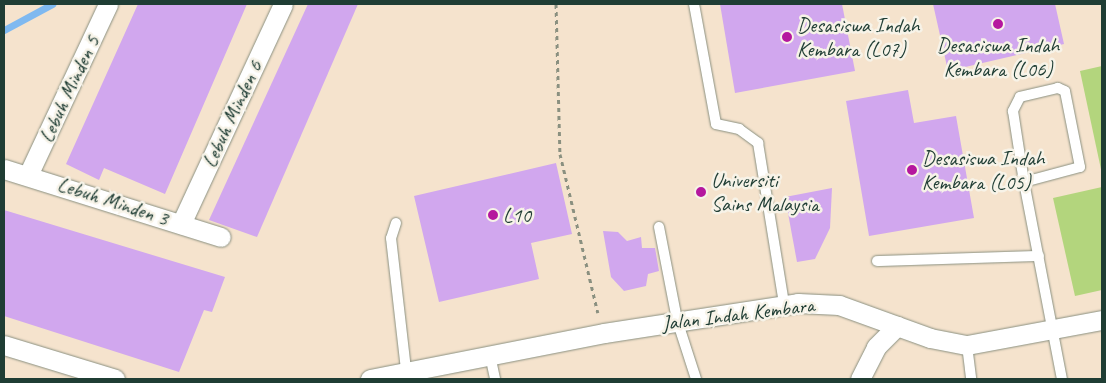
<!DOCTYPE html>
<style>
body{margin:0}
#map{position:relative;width:1106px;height:383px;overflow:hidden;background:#f5e3cd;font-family:Caveat,sans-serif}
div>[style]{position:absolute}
.green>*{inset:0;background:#b3d57d}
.stream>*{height:7px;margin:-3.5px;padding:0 3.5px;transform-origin:3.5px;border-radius:3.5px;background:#7fb9f0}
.building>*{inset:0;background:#d1a7ee}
.path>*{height:3px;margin-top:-1.5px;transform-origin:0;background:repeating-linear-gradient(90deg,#8a9080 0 4px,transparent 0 8px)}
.roads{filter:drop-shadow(0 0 1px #8a9080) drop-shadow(0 0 1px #8a9080)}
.lane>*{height:10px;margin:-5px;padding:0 5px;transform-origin:5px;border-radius:5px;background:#fff}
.street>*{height:19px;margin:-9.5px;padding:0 9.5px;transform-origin:9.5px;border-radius:9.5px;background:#fff}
.dots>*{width:14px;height:14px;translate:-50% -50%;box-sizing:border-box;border:2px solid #f7f3e8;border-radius:50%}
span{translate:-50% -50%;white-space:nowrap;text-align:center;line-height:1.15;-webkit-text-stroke:5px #f7f3e8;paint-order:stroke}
.poi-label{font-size:21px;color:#1f3d34}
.left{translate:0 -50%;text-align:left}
.street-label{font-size:21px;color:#1f3d34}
.frame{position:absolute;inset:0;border:5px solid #1f3d34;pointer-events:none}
</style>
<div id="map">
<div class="green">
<div style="clip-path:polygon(1102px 66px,1102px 174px,1080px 71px)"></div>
<div style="clip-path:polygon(1102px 187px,1102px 290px,1075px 296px,1053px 198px)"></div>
</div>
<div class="stream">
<div style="left:4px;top:30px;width:55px;rotate:-28.4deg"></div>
</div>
<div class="building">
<div style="clip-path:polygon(138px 4px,247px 4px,165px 194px,104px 168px,99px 180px,66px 164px)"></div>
<div style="clip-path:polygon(308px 4px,358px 4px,257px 237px,209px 220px)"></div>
<div style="clip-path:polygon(720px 4px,842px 4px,855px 71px,735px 93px)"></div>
<div style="clip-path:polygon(933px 4px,1055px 4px,1064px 44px,948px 71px)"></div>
<div style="clip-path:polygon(908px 90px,914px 123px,956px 116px,974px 218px,869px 236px,846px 101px)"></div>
<div style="clip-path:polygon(556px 163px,572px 234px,531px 243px,539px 279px,439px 302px,414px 196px)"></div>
<div style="clip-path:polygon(832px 188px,830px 228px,815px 259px,797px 262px,785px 197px)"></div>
<div style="clip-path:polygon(4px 210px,225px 277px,212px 312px,204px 310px,179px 372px,4px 316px)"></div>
<div style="clip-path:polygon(603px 231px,618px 232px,627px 241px,641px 237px,642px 248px,655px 248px,659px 271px,648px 274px,646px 286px,624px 291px,611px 277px)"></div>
</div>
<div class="path">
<div style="left:556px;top:4px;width:150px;rotate:88.5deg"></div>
<div style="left:560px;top:154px;width:163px;rotate:76.6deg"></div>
</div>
<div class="roads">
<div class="lane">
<div style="left:694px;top:4px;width:122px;rotate:79.6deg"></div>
<div style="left:716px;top:124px;width:24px;rotate:12deg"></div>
<div style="left:739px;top:129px;width:24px;rotate:36deg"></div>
<div style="left:758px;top:143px;width:163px;rotate:80.8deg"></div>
<div style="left:1024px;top:182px;width:58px;rotate:-15deg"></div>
<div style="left:1080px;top:167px;width:77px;rotate:-101.2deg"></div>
<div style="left:1065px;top:91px;width:8px;rotate:-157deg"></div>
<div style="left:1058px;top:88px;width:39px;rotate:167deg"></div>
<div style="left:1020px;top:97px;width:16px;rotate:117deg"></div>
<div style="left:1013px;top:111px;width:72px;rotate:81.2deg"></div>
<div style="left:1024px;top:182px;width:201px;rotate:79.1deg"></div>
<div style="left:396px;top:223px;width:16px;rotate:108deg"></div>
<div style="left:391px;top:238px;width:133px;rotate:83.5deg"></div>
<div style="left:659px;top:227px;width:95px;rotate:79deg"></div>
<div style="left:677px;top:320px;width:62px;rotate:72.1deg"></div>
<div style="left:877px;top:261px;width:162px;rotate:-1.8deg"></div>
<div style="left:967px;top:345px;width:34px;rotate:83deg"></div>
<div style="left:490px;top:355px;width:25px;rotate:78deg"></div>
</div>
<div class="street">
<div style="left:4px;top:169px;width:227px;rotate:17.4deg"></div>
<div style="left:29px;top:173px;width:187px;rotate:-64.9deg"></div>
<div style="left:181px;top:224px;width:242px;rotate:-65.1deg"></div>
<div style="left:4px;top:345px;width:116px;rotate:17deg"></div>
<div style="left:370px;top:379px;width:238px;rotate:-11.1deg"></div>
<div style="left:604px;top:333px;width:196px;rotate:-8.8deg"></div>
<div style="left:798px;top:303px;width:41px;rotate:2.8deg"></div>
<div style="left:839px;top:305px;width:97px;rotate:19.9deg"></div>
<div style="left:930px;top:338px;width:38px;rotate:11deg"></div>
<div style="left:967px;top:345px;width:137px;rotate:-10.5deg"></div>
<div style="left:860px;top:379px;width:36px;rotate:-63deg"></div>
<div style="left:876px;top:347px;width:30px;rotate:-45deg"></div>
</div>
</div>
<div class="dots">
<div style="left:998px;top:24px;background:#b5179e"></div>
<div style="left:787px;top:37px;background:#b5179e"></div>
<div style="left:912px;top:170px;background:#b5179e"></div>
<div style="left:701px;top:192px;background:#b5179e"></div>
<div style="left:493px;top:215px;background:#b5179e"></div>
</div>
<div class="poi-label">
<span class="left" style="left:797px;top:37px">Desasiswa Indah<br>Kembara (L07)</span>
<span style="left:998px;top:57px">Desasiswa Indah<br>Kembara (L06)</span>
<span class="left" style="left:922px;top:170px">Desasiswa Indah<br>Kembara (L05)</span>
<span class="left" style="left:711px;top:192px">Universiti<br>Sains Malaysia</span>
<span class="left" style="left:503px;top:215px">L10</span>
</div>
<div class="street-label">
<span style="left:69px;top:89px;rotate:-65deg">Lebuh Minden 5</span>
<span style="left:232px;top:114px;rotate:-65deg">Lebuh Minden 6</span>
<span style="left:113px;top:201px;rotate:18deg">Lebuh Minden 3</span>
<span style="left:738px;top:314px;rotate:-7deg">Jalan Indah Kembara</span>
</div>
<div class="frame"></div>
</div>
